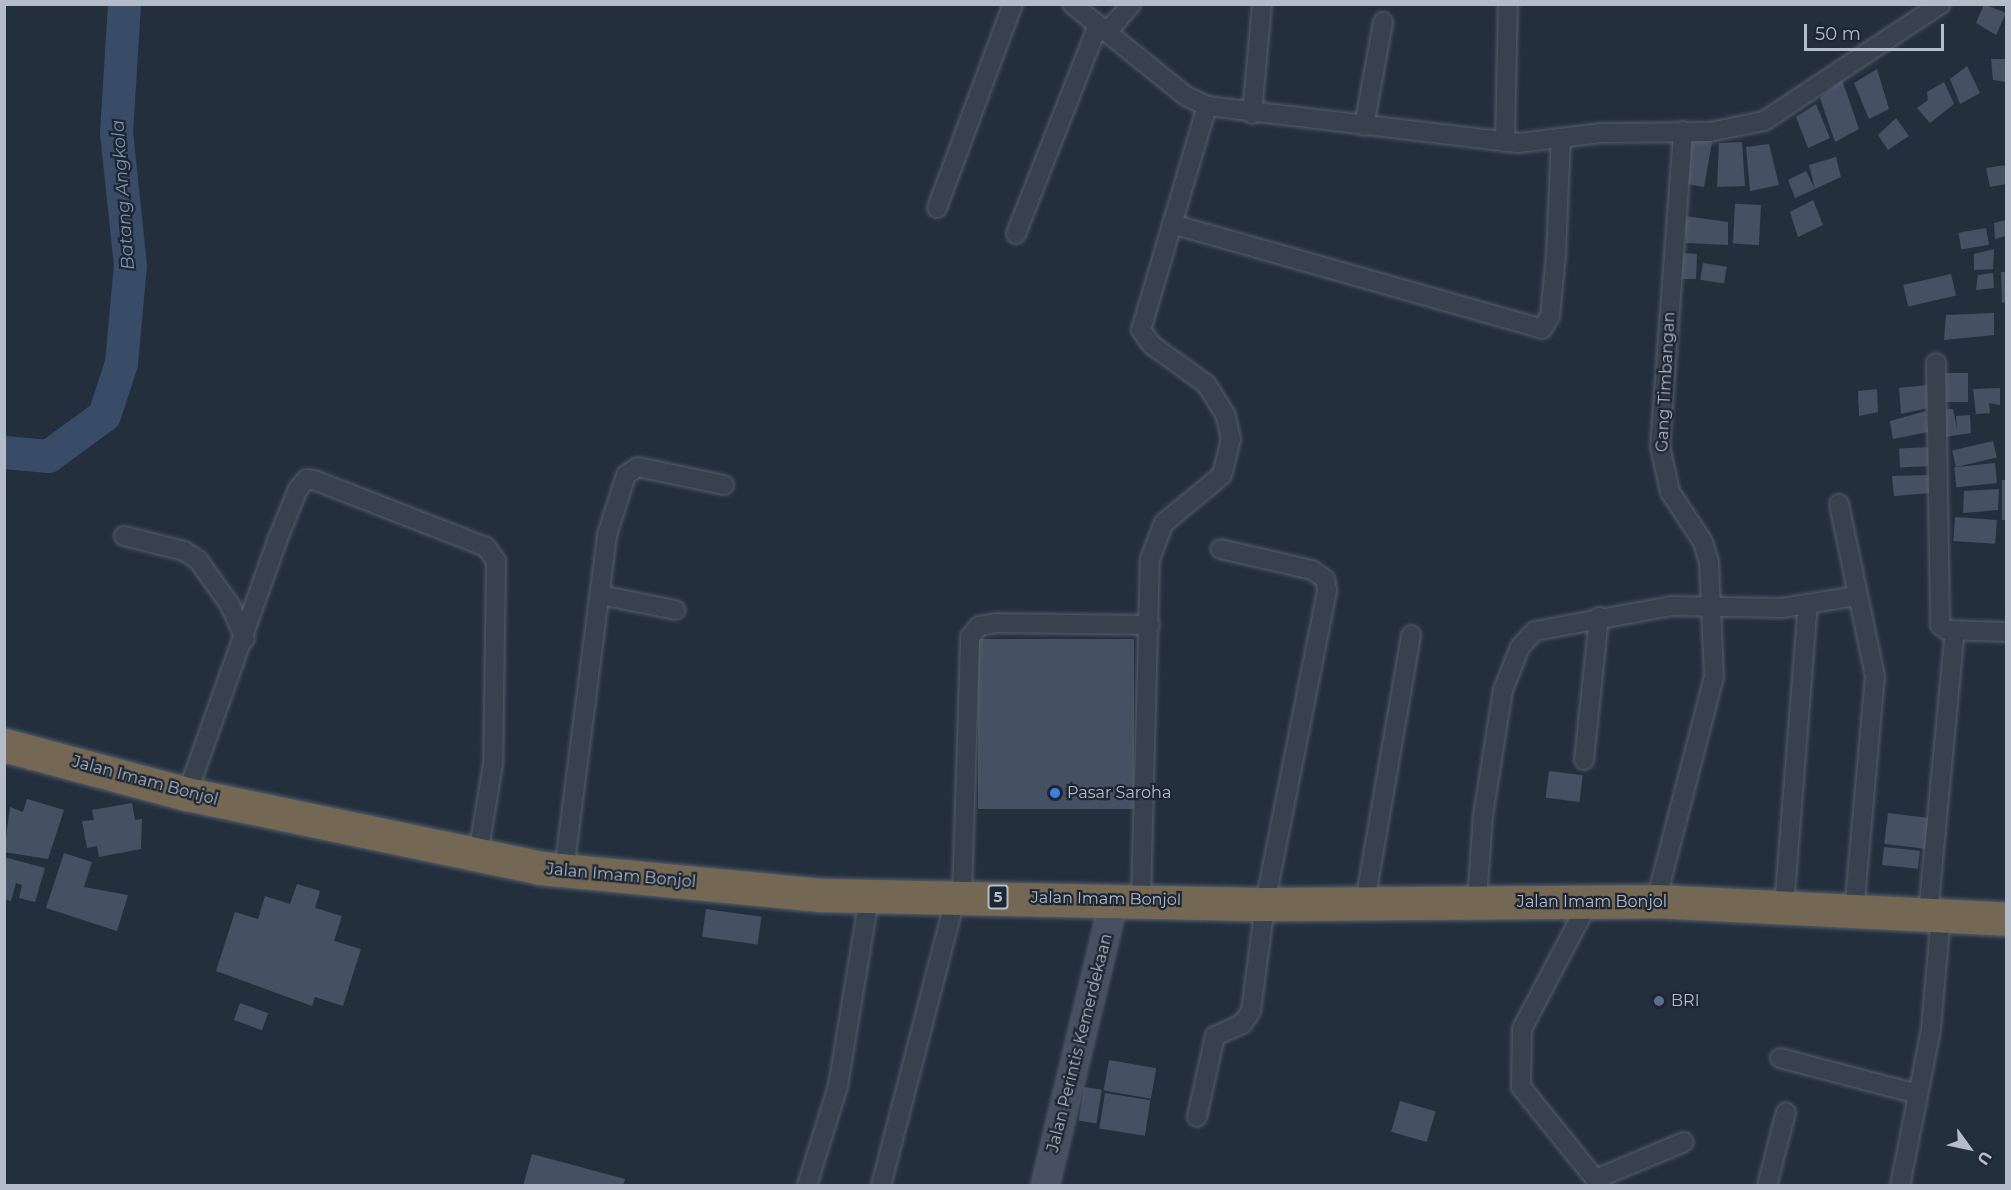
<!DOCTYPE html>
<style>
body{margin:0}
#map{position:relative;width:2011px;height:1190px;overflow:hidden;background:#242f3e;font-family:Montserrat,sans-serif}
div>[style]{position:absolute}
.river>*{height:33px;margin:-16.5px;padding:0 16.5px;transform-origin:16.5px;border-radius:16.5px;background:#394c67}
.building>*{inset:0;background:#455162;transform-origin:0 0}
.roads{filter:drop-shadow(0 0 2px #565f6c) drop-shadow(0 0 2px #565f6c)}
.street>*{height:18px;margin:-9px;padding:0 9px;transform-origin:9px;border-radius:9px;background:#38414e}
.secondary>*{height:26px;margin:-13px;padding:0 13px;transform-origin:13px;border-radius:13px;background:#465061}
.highway>*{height:33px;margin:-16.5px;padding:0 16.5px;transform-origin:16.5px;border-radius:16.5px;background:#746855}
.dots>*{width:16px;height:16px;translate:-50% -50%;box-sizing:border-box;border:3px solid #1d2633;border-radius:50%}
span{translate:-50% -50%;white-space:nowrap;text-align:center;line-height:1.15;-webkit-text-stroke:4.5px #1d2633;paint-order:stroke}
.shield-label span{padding:2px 4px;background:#1d2633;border:2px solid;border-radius:4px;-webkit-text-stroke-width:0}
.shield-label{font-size:15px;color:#b4bcc9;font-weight:700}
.street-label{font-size:16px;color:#b4bcc9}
.poi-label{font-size:16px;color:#b4bcc9}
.left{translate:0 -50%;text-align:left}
.water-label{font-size:18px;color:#7c92b1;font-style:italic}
.frame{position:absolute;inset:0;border:6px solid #b4bcc9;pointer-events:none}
.north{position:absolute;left:1939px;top:1118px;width:60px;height:60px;-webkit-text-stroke:4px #1d2633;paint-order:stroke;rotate:123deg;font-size:16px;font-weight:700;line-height:24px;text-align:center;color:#b4bcc9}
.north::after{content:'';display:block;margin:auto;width:21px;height:27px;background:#b4bcc9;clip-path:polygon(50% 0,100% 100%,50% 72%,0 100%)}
.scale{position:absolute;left:1804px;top:24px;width:140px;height:27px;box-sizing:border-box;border:3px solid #b4bcc9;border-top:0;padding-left:8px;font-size:18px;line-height:21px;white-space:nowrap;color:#b4bcc9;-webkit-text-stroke:4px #1d2633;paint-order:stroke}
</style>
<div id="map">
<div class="river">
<div style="left:4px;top:452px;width:44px;rotate:5.2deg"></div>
<div style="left:48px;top:456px;width:69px;rotate:-36.2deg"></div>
<div style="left:104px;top:415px;width:55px;rotate:-71.9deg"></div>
<div style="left:121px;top:363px;width:98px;rotate:-84.8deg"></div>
<div style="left:130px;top:265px;width:134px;rotate:-96deg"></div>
<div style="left:116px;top:132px;width:128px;rotate:-86.4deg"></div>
</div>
<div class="building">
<div style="clip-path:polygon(1984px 4px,2006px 13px,1996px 35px,1976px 23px)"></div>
<div style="clip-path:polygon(1991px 59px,2006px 59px,2006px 82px,1993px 80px)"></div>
<div style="clip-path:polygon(1967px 66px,1980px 93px,1960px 104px,1950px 79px)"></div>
<div style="clip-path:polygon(1877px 69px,1889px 109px,1869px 119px,1854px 83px)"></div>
<div style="clip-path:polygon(1842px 80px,1859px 129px,1835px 142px,1820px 98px)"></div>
<div style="clip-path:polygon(1944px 82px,1954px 104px,1930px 123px,1917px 108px,1928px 100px,1927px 92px)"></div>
<div style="clip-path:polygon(1816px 104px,1830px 138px,1808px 148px,1796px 117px)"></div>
<div style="clip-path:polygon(1896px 118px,1909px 136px,1888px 150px,1878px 135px)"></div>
<div style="left:1686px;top:134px;width:27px;height:49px;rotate:10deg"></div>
<div style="clip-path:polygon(1742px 142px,1745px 186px,1717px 187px,1719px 143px)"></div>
<div style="clip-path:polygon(1769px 144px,1779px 185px,1750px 191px,1746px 147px)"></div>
<div style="clip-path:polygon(1836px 157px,1841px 177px,1815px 189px,1795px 198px,1788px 180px,1806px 171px,1815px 189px,1809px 165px)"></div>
<div style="clip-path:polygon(2006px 165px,2006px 184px,1990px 187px,1986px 168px)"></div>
<div style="clip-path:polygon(1813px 200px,1823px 225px,1798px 237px,1790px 212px)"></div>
<div style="left:1761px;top:205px;width:40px;height:26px;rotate:93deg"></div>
<div style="clip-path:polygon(1685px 216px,1728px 222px,1728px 245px,1686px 243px)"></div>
<div style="clip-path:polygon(2006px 220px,2006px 236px,1995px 239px,1994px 223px)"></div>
<div style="left:1986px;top:228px;width:17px;height:28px;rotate:80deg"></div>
<div style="clip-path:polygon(1994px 249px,1993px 269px,1974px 270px,1974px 254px)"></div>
<div style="clip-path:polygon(1683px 253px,1697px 254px,1696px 279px,1680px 279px)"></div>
<div style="left:1703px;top:263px;width:24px;height:17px;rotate:9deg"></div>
<div style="clip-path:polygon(2001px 272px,2006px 272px,2006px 302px,2002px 303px)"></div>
<div style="clip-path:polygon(1993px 273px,1994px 288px,1976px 290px,1978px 275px)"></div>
<div style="left:1951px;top:274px;width:22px;height:49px;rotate:77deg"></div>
<div style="clip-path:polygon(1994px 313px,1994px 335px,1944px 340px,1946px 315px)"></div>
<div style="left:1942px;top:373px;width:26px;height:29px"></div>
<div style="clip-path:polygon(1928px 385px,1928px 408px,1901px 414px,1899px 388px)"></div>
<div style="clip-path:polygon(2000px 388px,2000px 405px,1989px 403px,1990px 413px,1976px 414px,1973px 389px)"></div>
<div style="clip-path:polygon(1877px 389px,1878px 412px,1859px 416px,1858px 391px)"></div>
<div style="clip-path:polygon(1943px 409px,1953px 409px,1957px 429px,1956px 416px,1970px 415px,1971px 433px,1945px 437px)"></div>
<div style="clip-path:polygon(1926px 411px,1928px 432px,1893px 439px,1890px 421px)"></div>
<div style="left:1993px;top:441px;width:17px;height:42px;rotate:77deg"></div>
<div style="left:1930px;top:447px;width:19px;height:31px;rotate:87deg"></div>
<div style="left:1995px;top:463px;width:20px;height:41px;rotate:84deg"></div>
<div style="clip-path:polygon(1930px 475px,1930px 493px,1894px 496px,1892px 476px)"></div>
<div style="left:2002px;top:480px;width:4px;height:40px"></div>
<div style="clip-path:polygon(1999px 489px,1998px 510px,1963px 513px,1964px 491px)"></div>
<div style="left:1955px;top:517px;width:42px;height:24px;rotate:4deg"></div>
<div style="left:978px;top:639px;width:156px;height:170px"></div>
<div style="left:1549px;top:771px;width:34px;height:27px;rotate:7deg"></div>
<div style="clip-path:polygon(27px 799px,64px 810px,48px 859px,4px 852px,10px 807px,23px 812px)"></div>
<div style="clip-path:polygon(132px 803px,135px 820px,142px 819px,141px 849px,99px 857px,97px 846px,87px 848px,82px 821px,94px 820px,92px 810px)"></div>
<div style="left:1888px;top:813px;width:41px;height:31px;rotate:7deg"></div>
<div style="left:1884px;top:847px;width:36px;height:18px;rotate:6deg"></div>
<div style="clip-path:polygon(64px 853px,92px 862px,84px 887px,128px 895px,117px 931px,46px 908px)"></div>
<div style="clip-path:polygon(4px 857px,45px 868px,35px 902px,19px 898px,22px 885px,16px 883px,11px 901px,4px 899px)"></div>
<div style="clip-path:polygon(297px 884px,320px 891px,315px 908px,342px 916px,334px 941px,361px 949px,343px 1006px,315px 997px,312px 1006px,216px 971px,235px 912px,258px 919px,265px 896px,290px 904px)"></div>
<div style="left:706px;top:909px;width:56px;height:28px;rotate:8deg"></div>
<div style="left:240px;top:1003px;width:30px;height:18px;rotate:20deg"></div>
<div style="left:1109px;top:1060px;width:48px;height:31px;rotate:10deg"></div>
<div style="left:1084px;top:1087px;width:18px;height:34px;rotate:9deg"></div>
<div style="left:1105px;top:1093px;width:46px;height:36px;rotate:9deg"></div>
<div style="left:1400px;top:1101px;width:37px;height:32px;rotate:16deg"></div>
<div style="clip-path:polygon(532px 1154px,625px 1179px,623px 1186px,523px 1186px)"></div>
</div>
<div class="roads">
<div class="street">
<div style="left:1072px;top:4px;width:146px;rotate:38.9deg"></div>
<div style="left:1186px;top:96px;width:23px;rotate:25deg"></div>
<div style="left:1207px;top:106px;width:313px;rotate:6.8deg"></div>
<div style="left:1518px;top:143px;width:85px;rotate:-6.8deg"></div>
<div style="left:1602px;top:133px;width:108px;rotate:-0.5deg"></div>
<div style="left:1710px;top:132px;width:55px;rotate:-11.5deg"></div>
<div style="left:1764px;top:121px;width:212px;rotate:-33.5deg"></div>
<div style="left:1107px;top:32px;width:37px;rotate:-49deg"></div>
<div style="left:1252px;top:114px;width:110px;rotate:-84.8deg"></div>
<div style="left:1364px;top:126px;width:106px;rotate:-79.6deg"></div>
<div style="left:1505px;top:142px;width:138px;rotate:-88.8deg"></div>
<div style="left:937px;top:208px;width:218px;rotate:-69.6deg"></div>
<div style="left:1172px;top:224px;width:385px;rotate:15.8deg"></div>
<div style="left:1542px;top:329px;width:15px;rotate:-58deg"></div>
<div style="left:1550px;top:316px;width:61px;rotate:-84.4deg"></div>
<div style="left:1556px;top:255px;width:117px;rotate:-87.6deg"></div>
<div style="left:1016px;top:234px;width:225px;rotate:-68.6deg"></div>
<div style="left:1936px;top:363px;width:262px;rotate:89.1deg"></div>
<div style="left:1940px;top:625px;width:9px;rotate:36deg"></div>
<div style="left:1947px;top:630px;width:59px;rotate:1.9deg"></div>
<div style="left:1839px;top:504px;width:176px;rotate:78.2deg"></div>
<div style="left:1875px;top:676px;width:235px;rotate:95.1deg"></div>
<div style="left:124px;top:536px;width:62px;rotate:14deg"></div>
<div style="left:184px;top:551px;width:17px;rotate:33deg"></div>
<div style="left:198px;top:560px;width:55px;rotate:54.6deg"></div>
<div style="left:230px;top:605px;width:37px;rotate:66deg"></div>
<div style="left:600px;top:595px;width:77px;rotate:11.2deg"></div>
<div style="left:1584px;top:760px;width:144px;rotate:-84deg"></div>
<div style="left:187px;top:794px;width:269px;rotate:-70.4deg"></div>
<div style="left:277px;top:541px;width:56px;rotate:-68deg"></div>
<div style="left:298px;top:489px;width:13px;rotate:-48deg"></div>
<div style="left:307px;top:479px;width:7px;rotate:8deg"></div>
<div style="left:314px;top:480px;width:185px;rotate:21.3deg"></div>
<div style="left:486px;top:547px;width:17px;rotate:54deg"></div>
<div style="left:496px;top:561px;width:203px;rotate:90.8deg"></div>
<div style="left:493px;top:764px;width:92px;rotate:99.4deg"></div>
<div style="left:564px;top:871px;width:339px;rotate:-82.7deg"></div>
<div style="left:607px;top:535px;width:63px;rotate:-72.4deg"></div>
<div style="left:626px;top:475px;width:14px;rotate:-34deg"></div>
<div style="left:638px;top:467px;width:88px;rotate:11.8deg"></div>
<div style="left:962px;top:896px;width:259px;rotate:-88.2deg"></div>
<div style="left:970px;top:637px;width:14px;rotate:-51deg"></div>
<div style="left:979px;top:626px;width:17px;rotate:-10deg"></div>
<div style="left:996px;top:623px;width:154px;rotate:0.7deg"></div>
<div style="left:1141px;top:899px;width:340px;rotate:-88.5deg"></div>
<div style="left:1150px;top:559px;width:39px;rotate:-69deg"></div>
<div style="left:1164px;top:523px;width:75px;rotate:-39.6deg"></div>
<div style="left:1222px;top:475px;width:37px;rotate:-76deg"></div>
<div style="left:1231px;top:439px;width:26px;rotate:-103deg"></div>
<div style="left:1225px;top:414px;width:36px;rotate:-122deg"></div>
<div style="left:1206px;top:384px;width:67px;rotate:-144.2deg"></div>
<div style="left:1152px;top:345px;width:19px;rotate:-126deg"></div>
<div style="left:1141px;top:330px;width:234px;rotate:-73.6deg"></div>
<div style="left:1477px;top:901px;width:85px;rotate:-86deg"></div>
<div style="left:1483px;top:816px;width:128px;rotate:-81deg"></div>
<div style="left:1503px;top:690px;width:46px;rotate:-68.4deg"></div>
<div style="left:1520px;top:647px;width:22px;rotate:-47deg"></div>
<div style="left:1535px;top:631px;width:138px;rotate:-10.4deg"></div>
<div style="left:1671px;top:606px;width:111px;rotate:1deg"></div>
<div style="left:1782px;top:608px;width:74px;rotate:-9.3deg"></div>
<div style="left:1656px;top:901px;width:231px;rotate:-75.5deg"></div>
<div style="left:1714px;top:677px;width:115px;rotate:-92.5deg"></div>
<div style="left:1709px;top:562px;width:21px;rotate:-107deg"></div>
<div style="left:1703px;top:542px;width:60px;rotate:-123.4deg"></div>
<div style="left:1670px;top:492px;width:47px;rotate:-102.3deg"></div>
<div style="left:1660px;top:446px;width:316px;rotate:-85.8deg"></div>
<div style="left:1365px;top:902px;width:271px;rotate:-80.2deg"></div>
<div style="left:1587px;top:905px;width:140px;rotate:117.7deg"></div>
<div style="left:1522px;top:1029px;width:58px;rotate:91deg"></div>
<div style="left:1521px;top:1087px;width:127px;rotate:51.1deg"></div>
<div style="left:1784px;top:907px;width:303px;rotate:-85.5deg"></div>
<div style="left:1928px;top:914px;width:285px;rotate:-84.6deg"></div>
<div style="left:1780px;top:1058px;width:142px;rotate:14.7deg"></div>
<div style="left:1197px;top:1117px;width:83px;rotate:-77.5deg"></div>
<div style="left:1215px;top:1036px;width:30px;rotate:-24deg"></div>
<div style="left:1242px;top:1024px;width:16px;rotate:-55deg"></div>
<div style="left:1251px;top:1011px;width:108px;rotate:-82.5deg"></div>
<div style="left:1265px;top:904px;width:320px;rotate:-78.8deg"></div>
<div style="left:1327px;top:590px;width:11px;rotate:-100deg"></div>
<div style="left:1325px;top:579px;width:16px;rotate:-145deg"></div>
<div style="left:1312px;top:570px;width:94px;rotate:-167.1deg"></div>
<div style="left:1598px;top:1178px;width:93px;rotate:-22.7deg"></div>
<div style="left:807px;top:1186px;width:105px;rotate:-72.8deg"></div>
<div style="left:838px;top:1086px;width:191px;rotate:-80.6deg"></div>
<div style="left:881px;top:1186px;width:301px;rotate:-75.5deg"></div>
<div style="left:1767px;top:1186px;width:76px;rotate:-75.6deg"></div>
<div style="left:1900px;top:1186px;width:160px;rotate:-78.8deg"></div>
<div style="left:1931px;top:1029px;width:114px;rotate:-85deg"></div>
</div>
<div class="secondary">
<div style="left:1045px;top:1186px;width:294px;rotate:-76.4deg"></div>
</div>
<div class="highway">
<div style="left:4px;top:745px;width:189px;rotate:15deg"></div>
<div style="left:187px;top:794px;width:361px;rotate:11.8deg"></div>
<div style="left:540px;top:868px;width:281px;rotate:5.5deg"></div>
<div style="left:820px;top:895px;width:445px;rotate:1.2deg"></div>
<div style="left:1265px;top:904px;width:391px;rotate:-0.4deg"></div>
<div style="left:1656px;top:901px;width:350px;rotate:2.9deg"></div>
</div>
</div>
<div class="dots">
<div style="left:1055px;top:793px;background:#3f7fe0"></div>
<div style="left:1659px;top:1001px;background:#5c6f8a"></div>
</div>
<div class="shield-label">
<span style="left:998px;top:897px">5</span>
</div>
<div class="street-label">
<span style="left:1666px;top:382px;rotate:-87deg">Gang Timbangan</span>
<span style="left:145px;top:781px;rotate:15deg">Jalan Imam Bonjol</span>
<span style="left:621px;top:876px;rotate:5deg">Jalan Imam Bonjol</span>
<span style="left:1106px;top:899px;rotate:1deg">Jalan Imam Bonjol</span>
<span style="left:1592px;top:902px">Jalan Imam Bonjol</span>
<span style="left:1080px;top:1043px;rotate:-76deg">Jalan Perintis Kemerdekaan</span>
</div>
<div class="poi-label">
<span class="left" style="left:1067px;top:793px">Pasar Saroha</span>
<span class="left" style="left:1671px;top:1001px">BRI</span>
</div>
<div class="water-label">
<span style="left:123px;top:195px;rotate:-94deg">Batang Angkola</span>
</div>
<div class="frame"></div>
<div class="north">U</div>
<div class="scale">50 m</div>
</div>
